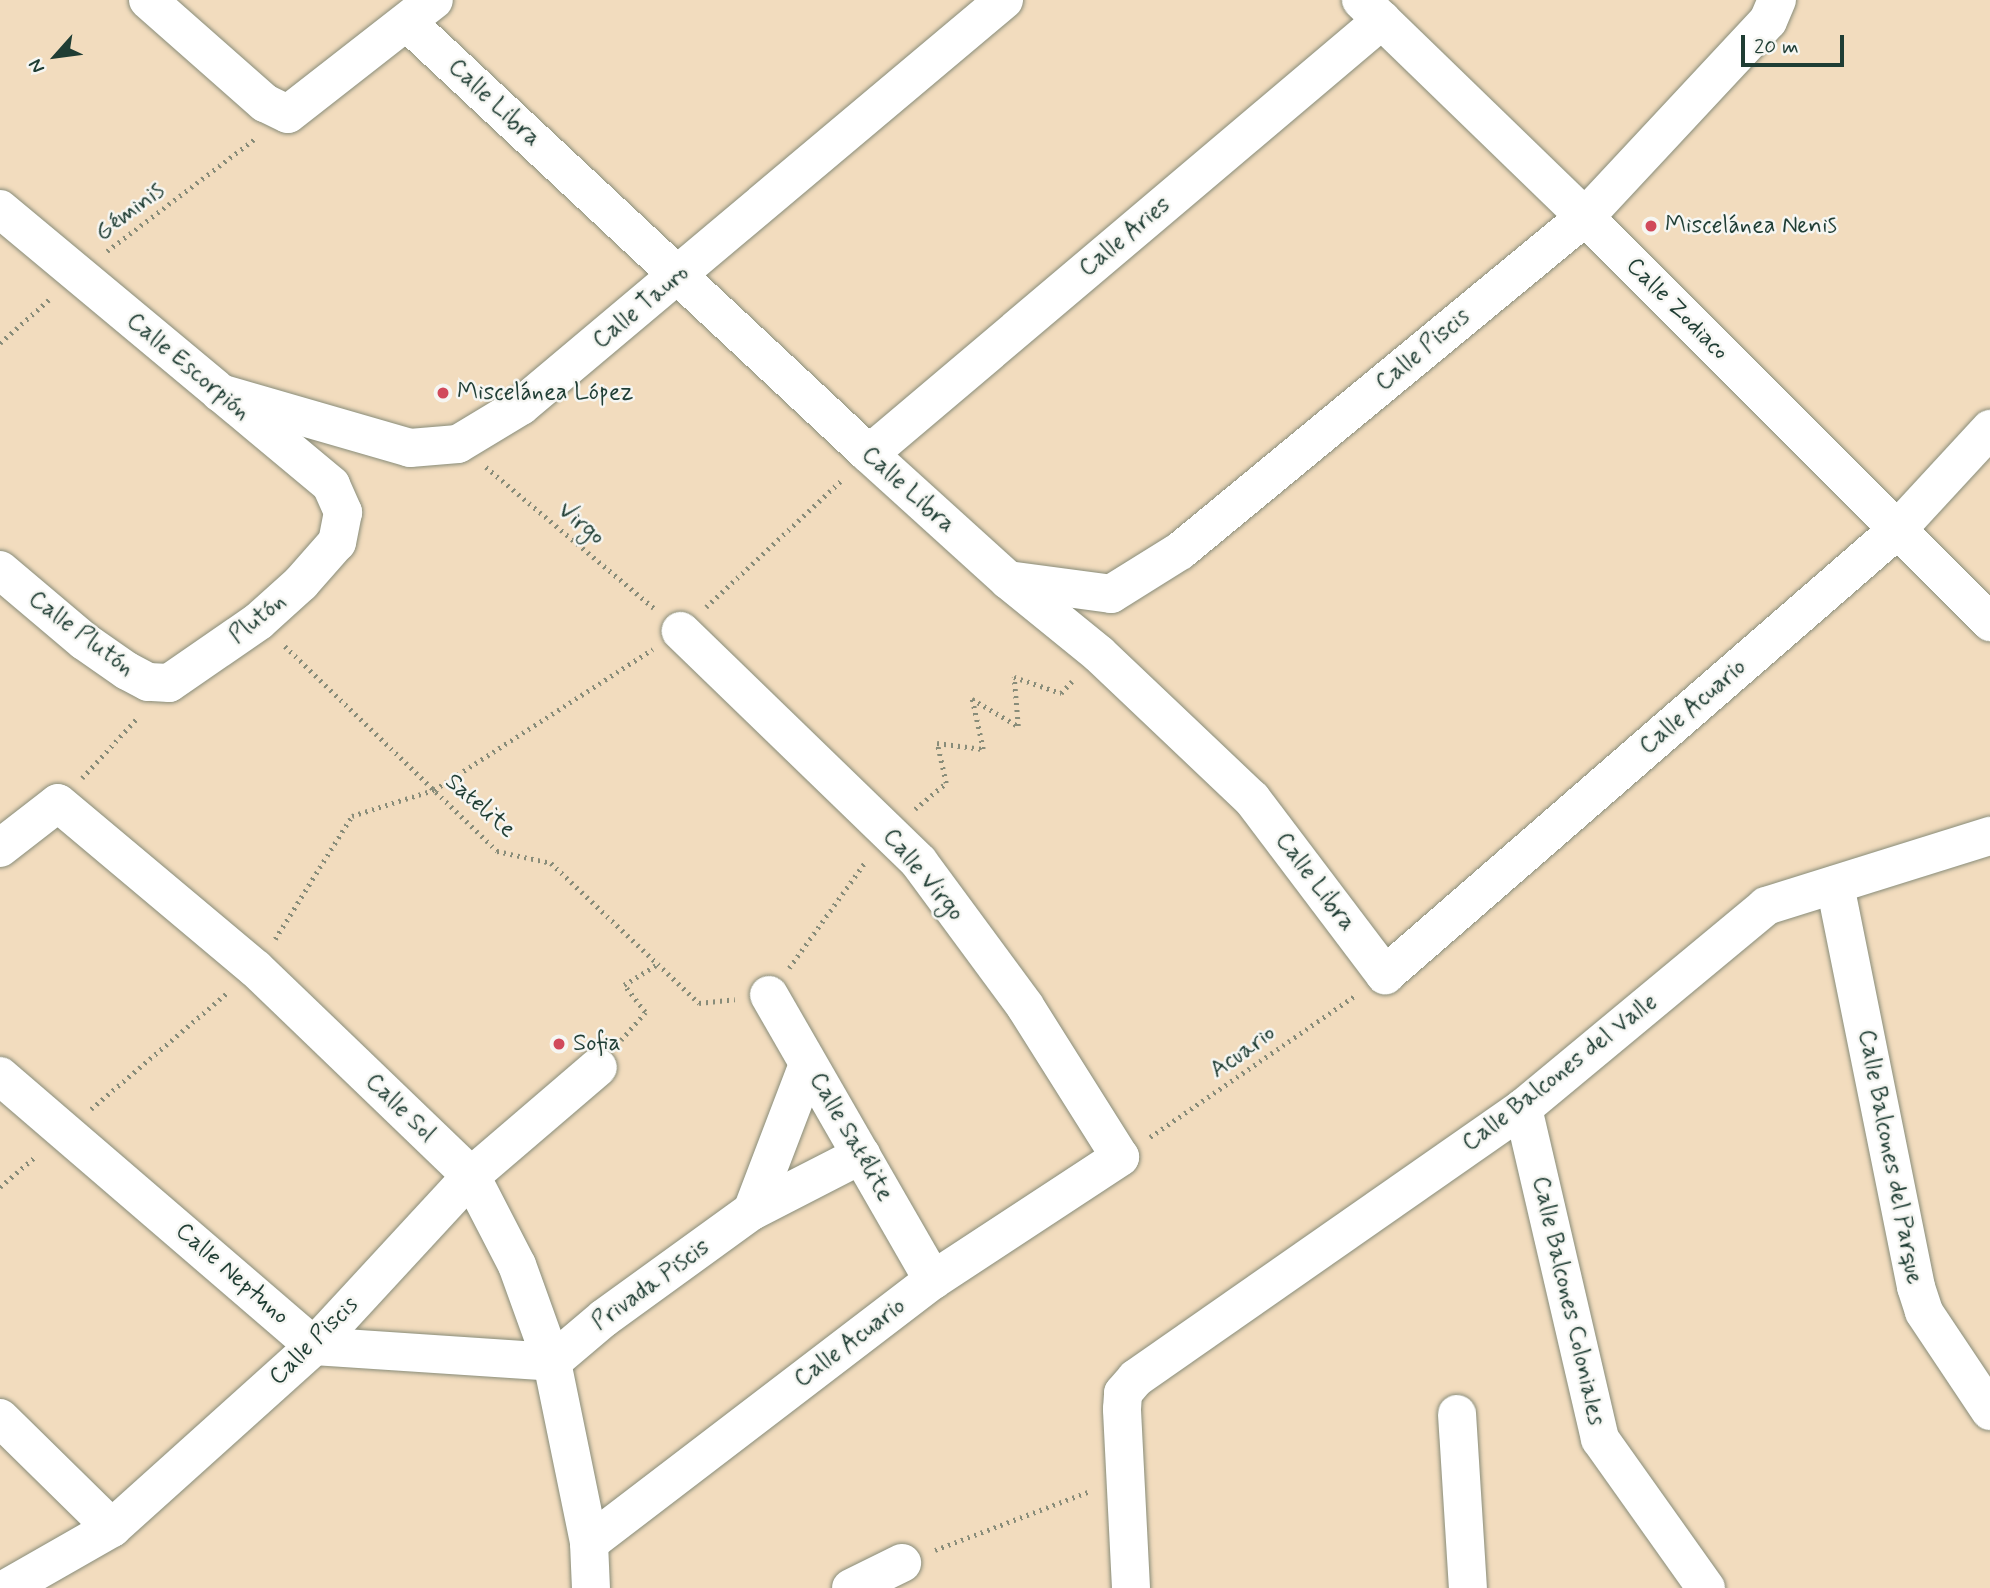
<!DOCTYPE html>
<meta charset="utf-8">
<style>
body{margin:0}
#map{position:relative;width:1990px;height:1588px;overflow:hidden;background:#f2dcbe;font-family:Mynerve,sans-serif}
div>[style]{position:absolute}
.path>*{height:4.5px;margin-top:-2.25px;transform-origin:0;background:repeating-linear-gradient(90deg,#888c79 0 2px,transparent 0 7px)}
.roads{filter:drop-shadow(0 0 2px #888c79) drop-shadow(0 0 2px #888c79)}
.minor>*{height:38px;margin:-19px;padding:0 19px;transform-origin:19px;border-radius:19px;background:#fff}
.dots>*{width:19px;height:19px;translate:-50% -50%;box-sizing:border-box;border:4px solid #f6f6f2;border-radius:50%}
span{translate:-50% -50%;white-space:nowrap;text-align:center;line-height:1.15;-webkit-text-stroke:5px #f6f6f2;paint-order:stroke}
.street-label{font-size:24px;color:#1f3d34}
.poi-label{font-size:24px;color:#1f3d34}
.left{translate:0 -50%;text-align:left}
.north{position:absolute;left:21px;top:21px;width:70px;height:70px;-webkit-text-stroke:5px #f6f6f2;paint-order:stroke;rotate:242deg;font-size:19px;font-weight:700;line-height:28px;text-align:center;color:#1f3d34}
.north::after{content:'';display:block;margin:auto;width:24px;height:32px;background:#1f3d34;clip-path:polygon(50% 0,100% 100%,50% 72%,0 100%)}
.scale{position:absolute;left:1741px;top:35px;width:103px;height:32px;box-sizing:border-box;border:4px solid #1f3d34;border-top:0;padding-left:9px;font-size:21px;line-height:24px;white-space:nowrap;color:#1f3d34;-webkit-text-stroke:5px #f6f6f2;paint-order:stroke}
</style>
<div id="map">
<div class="path">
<div style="left:107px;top:251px;width:187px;rotate:-37.2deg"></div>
<div style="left:0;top:343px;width:69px;rotate:-41.5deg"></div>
<div style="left:486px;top:467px;width:219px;rotate:40deg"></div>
<div style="left:706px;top:607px;width:187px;rotate:-43.1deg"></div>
<div style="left:285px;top:646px;width:295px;rotate:44deg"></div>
<div style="left:497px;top:851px;width:55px;rotate:12.5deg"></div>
<div style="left:551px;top:863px;width:204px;rotate:43.4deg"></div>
<div style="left:699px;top:1003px;width:36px;rotate:-6deg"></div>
<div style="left:82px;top:778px;width:83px;rotate:-47.4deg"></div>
<div style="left:915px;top:809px;width:40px;rotate:-40deg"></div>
<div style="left:946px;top:783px;width:41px;rotate:-102.7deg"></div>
<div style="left:937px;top:743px;width:46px;rotate:7.4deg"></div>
<div style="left:983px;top:749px;width:51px;rotate:-102.4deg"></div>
<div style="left:972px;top:699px;width:53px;rotate:30.4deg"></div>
<div style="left:1018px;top:726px;width:49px;rotate:-94.7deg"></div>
<div style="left:1014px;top:677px;width:50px;rotate:18.8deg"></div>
<div style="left:1061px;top:693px;width:16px;rotate:-47deg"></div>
<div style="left:275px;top:939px;width:145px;rotate:-58deg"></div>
<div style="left:352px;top:816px;width:86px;rotate:-17.6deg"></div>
<div style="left:434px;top:790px;width:260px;rotate:-32.8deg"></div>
<div style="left:789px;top:968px;width:132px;rotate:-54.3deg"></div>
<div style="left:621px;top:1040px;width:37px;rotate:-49deg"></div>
<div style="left:645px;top:1012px;width:34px;rotate:-128deg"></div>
<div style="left:624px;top:985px;width:40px;rotate:-32deg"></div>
<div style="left:91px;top:1109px;width:180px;rotate:-40.5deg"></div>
<div style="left:1150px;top:1137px;width:250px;rotate:-34.6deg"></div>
<div style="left:0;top:1187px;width:48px;rotate:-40.7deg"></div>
<div style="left:935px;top:1550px;width:166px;rotate:-20.8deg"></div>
</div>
<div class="roads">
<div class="minor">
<div style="left:148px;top:0;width:156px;rotate:41.4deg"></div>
<div style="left:265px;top:103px;width:25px;rotate:26deg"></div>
<div style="left:288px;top:114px;width:185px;rotate:-38deg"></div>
<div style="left:1361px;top:0;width:312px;rotate:44.1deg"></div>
<div style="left:1585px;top:217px;width:573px;rotate:45deg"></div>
<div style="left:409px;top:24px;width:630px;rotate:43.07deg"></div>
<div style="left:869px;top:454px;width:188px;rotate:42.2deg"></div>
<div style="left:1008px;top:580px;width:117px;rotate:39.1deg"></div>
<div style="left:1099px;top:654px;width:211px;rotate:43.5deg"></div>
<div style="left:1252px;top:799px;width:221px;rotate:52.9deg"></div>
<div style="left:1385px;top:975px;width:677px;rotate:-40.99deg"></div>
<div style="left:1896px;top:531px;width:139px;rotate:-47.3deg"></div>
<div style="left:0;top:209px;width:431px;rotate:39.8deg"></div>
<div style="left:331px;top:485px;width:30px;rotate:66deg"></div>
<div style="left:343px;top:512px;width:31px;rotate:101deg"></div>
<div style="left:337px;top:542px;width:55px;rotate:131.3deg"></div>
<div style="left:301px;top:583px;width:57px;rotate:137.9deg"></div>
<div style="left:259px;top:621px;width:109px;rotate:145.4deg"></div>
<div style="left:169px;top:683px;width:21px;rotate:-177deg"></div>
<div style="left:148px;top:682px;width:24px;rotate:-152deg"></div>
<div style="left:127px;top:671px;width:52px;rotate:-145.1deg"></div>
<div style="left:84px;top:641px;width:110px;rotate:-139.8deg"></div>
<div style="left:220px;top:393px;width:198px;rotate:16.1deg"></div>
<div style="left:410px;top:448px;width:48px;rotate:-4.8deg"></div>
<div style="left:458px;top:444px;width:74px;rotate:-31.1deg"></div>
<div style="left:521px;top:406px;width:631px;rotate:-40.05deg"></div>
<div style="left:869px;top:454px;width:672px;rotate:-40.23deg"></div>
<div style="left:1008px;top:580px;width:104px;rotate:7.7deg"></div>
<div style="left:1111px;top:594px;width:81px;rotate:-31.9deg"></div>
<div style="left:1180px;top:551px;width:525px;rotate:-39.51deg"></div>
<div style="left:1585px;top:217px;width:268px;rotate:-47deg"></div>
<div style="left:1768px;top:21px;width:23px;rotate:-67deg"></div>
<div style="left:0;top:848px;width:73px;rotate:-37.8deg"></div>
<div style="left:58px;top:803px;width:258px;rotate:40deg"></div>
<div style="left:256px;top:969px;width:298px;rotate:43.9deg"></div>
<div style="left:471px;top:1176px;width:100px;rotate:62.7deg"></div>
<div style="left:517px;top:1265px;width:103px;rotate:70.2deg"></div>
<div style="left:552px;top:1362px;width:185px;rotate:78.4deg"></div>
<div style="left:589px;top:1543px;width:45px;rotate:87.5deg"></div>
<div style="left:1835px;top:885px;width:410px;rotate:78.6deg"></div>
<div style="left:1916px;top:1287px;width:26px;rotate:72deg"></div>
<div style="left:1924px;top:1312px;width:119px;rotate:56.3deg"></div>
<div style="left:769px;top:995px;width:329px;rotate:60.1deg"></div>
<div style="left:0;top:1076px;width:414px;rotate:40.7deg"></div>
<div style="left:314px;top:1346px;width:239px;rotate:3.8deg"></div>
<div style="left:552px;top:1362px;width:68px;rotate:-40.2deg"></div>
<div style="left:604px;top:1318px;width:183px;rotate:-35.9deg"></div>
<div style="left:752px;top:1211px;width:123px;rotate:-27.2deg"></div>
<div style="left:1523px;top:1108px;width:340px;rotate:76.9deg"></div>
<div style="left:1600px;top:1439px;width:183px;rotate:54.6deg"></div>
<div style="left:752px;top:1211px;width:157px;rotate:-69.1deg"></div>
<div style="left:1457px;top:1414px;width:174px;rotate:86.4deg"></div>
<div style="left:0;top:1418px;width:157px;rotate:44.5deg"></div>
<div style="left:589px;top:1543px;width:433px;rotate:-37.4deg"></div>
<div style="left:933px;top:1280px;width:224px;rotate:-33.3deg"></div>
<div style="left:1120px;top:1157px;width:178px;rotate:-122.2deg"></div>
<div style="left:1025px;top:1006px;width:179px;rotate:-126.4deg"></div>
<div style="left:919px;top:862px;width:332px;rotate:-135.9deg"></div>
<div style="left:7px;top:1588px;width:121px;rotate:-29.7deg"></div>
<div style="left:112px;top:1528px;width:272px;rotate:-42deg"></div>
<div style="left:314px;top:1346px;width:231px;rotate:-47.3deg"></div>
<div style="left:471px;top:1176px;width:167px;rotate:-40.6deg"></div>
<div style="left:851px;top:1588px;width:57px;rotate:-26.1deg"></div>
<div style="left:1131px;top:1588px;width:179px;rotate:-92.9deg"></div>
<div style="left:1122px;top:1409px;width:16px;rotate:-86deg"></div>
<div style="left:1123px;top:1393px;width:20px;rotate:-49deg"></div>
<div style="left:1136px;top:1378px;width:472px;rotate:-34.9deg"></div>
<div style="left:1523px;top:1108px;width:316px;rotate:-39.7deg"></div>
<div style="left:1766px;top:906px;width:235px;rotate:-17.4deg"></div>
</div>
</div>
<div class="dots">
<div style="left:1651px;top:226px;background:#d1495b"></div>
<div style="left:443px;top:393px;background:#d1495b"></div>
<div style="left:559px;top:1044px;background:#d1495b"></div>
</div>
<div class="street-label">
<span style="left:494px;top:103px;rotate:43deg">Calle Libra</span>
<span style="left:130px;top:212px;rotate:-37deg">Géminis</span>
<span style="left:1125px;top:237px;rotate:-40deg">Calle Aries</span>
<span style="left:641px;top:307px;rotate:-40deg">Calle Tauro</span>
<span style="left:1677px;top:309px;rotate:45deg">Calle Zodiaco</span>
<span style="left:1423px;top:350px;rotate:-40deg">Calle Piscis</span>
<span style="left:188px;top:367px;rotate:40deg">Calle Escorpión</span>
<span style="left:908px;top:490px;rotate:42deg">Calle Libra</span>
<span style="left:581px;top:524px;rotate:40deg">Virgo</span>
<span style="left:258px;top:619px;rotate:-39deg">Plutón</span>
<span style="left:81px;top:634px;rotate:37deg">Calle Plutón</span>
<span style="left:1693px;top:707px;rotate:-41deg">Calle Acuario</span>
<span style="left:480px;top:806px;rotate:41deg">Satelite</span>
<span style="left:923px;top:875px;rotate:50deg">Calle Virgo</span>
<span style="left:1315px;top:882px;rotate:53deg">Calle Libra</span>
<span style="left:1243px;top:1052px;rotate:-35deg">Acuario</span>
<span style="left:1560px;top:1073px;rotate:-38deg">Calle Balcones del Valle</span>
<span style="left:400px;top:1108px;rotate:44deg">Calle Sol</span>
<span style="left:851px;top:1137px;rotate:60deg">Calle Satélite</span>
<span style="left:1890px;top:1157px;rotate:79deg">Calle Balcones del Parque</span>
<span style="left:232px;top:1274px;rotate:41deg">Calle Neptuno</span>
<span style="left:651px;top:1285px;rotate:-36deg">Privada Piscis</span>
<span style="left:1568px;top:1301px;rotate:77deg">Calle Balcones Coloniales</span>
<span style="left:314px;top:1341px;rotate:-45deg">Calle Piscis</span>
<span style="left:850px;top:1343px;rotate:-37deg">Calle Acuario</span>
</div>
<div class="poi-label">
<span class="left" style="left:1665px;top:226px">Miscelánea Nenis</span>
<span class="left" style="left:457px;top:393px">Miscelánea López</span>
<span class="left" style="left:573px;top:1044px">Sofia</span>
</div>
<div class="north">N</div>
<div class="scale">20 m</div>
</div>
